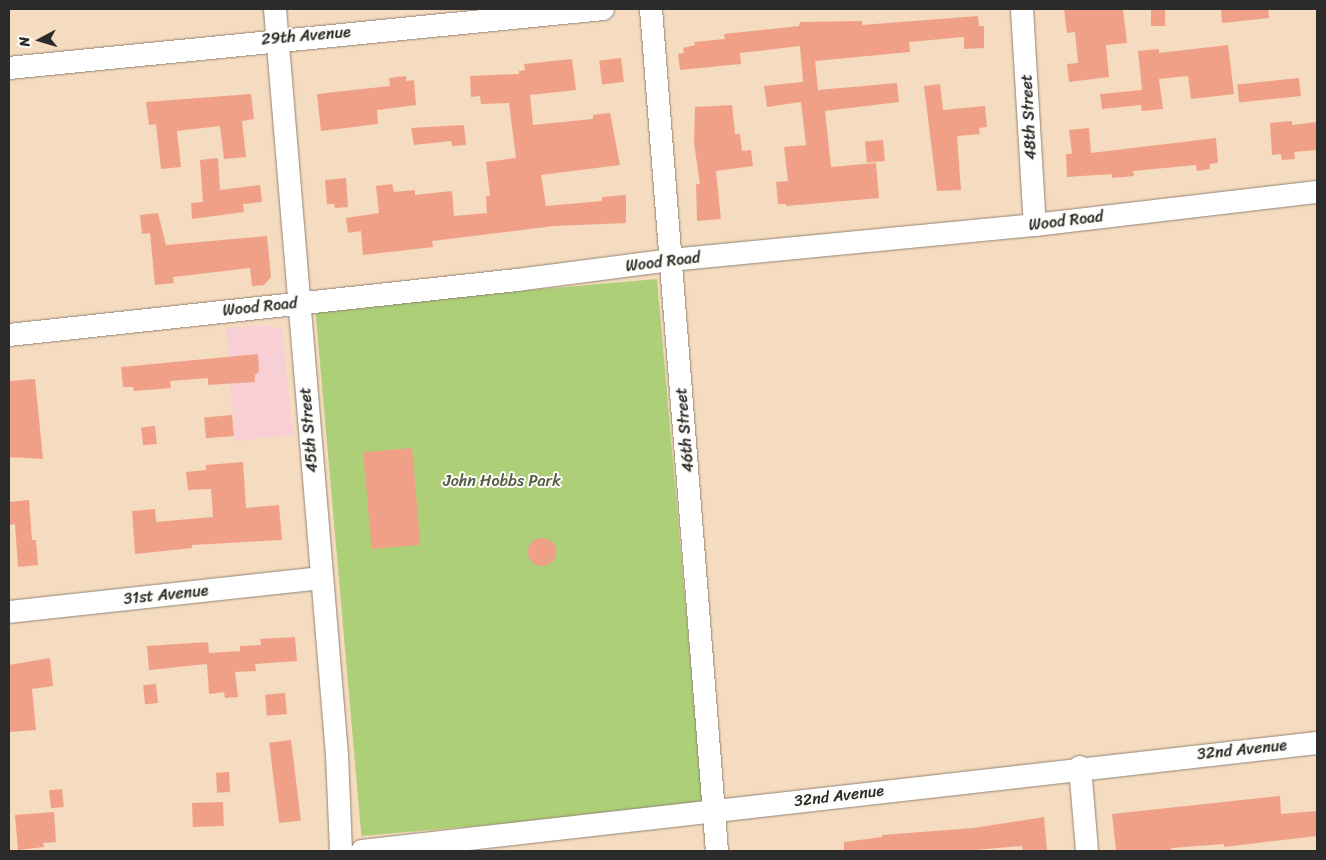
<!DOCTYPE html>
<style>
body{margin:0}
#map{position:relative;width:1326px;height:860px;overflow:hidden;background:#f5dbbf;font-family:Sriracha,sans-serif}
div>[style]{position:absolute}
.built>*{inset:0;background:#f7cfd5}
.green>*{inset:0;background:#adcf77;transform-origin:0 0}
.building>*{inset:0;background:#f1a088;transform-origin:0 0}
.round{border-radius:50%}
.roads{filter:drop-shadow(0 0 1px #908375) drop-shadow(0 0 1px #908375)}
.minor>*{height:22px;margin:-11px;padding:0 11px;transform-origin:11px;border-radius:11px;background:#fff}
span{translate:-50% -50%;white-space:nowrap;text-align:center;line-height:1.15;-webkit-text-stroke:4px #fdfcf7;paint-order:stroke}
.street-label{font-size:16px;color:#2b2b2b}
.park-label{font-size:16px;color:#525c42}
.frame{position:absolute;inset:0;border:10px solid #2b2b2b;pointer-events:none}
.north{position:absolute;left:15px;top:15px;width:50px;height:50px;-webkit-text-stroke:4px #fdfcf7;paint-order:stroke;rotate:264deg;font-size:14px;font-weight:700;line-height:20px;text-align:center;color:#2b2b2b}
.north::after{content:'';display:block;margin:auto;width:18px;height:22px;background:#2b2b2b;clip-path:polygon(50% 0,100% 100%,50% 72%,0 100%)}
</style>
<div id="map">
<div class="built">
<div style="clip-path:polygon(270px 325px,281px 329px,283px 334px,291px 424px,294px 435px,235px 441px,226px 328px)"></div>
</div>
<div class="green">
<div style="left:657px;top:279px;width:529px;height:343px;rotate:85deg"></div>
</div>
<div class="building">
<div style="clip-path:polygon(1064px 9px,1123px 9px,1127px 43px,1106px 45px,1109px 77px,1069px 82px,1067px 64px,1078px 63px,1075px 32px,1067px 33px)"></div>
<div style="left:1151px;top:9px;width:14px;height:17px"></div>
<div style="clip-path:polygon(1221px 9px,1268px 9px,1269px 18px,1222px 23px)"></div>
<div style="clip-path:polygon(978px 16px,979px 26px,984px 26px,984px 48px,964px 49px,964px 37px,909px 42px,910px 52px,815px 61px,818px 90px,897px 83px,899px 102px,825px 111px,831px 167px,876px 163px,879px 198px,786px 206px,786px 204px,778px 204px,776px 182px,788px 181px,784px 147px,806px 145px,801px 102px,767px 107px,764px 86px,803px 82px,800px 46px,740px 53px,741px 64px,680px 70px,678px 54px,684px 53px,683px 48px,695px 45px,694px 42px,725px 39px,724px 34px,799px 26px,800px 22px,862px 21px,862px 25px)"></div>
<div style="clip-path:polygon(1228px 45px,1234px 94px,1191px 99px,1188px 76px,1159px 79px,1163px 109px,1142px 111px,1141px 105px,1102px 109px,1100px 94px,1142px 90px,1138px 51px,1159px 49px,1159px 53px)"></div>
<div style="left:621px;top:58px;width:24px;height:22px;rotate:83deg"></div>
<div style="clip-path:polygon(572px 59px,576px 90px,530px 95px,533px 125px,593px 119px,593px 115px,610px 113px,620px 165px,541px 175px,546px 206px,602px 201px,602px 197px,626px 195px,626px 223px,554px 226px,432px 241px,433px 247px,363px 255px,361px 231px,348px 233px,346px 218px,379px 213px,376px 186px,392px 184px,394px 192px,415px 190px,415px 195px,452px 191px,454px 216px,487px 213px,486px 196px,490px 196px,486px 162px,516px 158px,509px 103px,481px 104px,480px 96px,471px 97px,470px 76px,519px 74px,519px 71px,525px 70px,524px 64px)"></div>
<div style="clip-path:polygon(406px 76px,406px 81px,414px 80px,416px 105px,377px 110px,378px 124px,321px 131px,317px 94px,390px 86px,389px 78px)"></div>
<div style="left:1299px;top:78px;width:18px;height:62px;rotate:84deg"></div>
<div style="clip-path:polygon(940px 84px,943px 110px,985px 106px,987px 127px,979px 128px,980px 134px,957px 136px,961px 190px,937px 191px,924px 86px)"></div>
<div style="clip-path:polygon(251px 94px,254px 119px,242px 121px,246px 157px,224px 159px,220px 126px,177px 131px,181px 167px,161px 169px,156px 124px,149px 125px,146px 102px)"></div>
<div style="clip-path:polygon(732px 105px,735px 134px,740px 134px,742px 151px,751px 150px,753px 166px,716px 171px,721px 219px,697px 221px,696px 184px,700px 184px,694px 143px,695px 107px)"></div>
<div style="clip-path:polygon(1292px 121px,1292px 125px,1317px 122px,1317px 150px,1294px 152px,1295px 159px,1282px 160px,1281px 154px,1272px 155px,1270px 123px)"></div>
<div style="clip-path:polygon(464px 125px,466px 145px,452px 146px,451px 141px,414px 145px,411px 128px)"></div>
<div style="clip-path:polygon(1089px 128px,1091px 153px,1216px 138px,1218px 163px,1210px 164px,1210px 169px,1197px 171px,1196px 165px,1133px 171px,1134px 176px,1112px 178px,1112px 174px,1067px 177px,1066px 154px,1072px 154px,1069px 130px)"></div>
<div style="left:883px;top:140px;width:21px;height:18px;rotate:85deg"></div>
<div style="clip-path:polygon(218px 158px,220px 190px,260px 185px,262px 202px,243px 204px,244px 212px,192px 219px,191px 203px,203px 202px,200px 160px)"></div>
<div style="clip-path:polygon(346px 178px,348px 207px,335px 208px,334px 204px,327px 204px,325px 180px)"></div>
<div style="clip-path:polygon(158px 213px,166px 245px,267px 236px,271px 277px,264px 285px,252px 286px,250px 268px,173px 277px,174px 283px,155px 285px,150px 233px,142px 234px,140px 215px)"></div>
<div style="clip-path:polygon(258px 354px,259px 371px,255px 375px,255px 382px,208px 385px,208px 378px,170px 381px,171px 388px,134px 391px,133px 387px,123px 387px,121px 367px)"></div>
<div style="clip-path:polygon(35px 379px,43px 459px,9px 457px,9px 381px)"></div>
<div style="left:232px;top:415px;width:21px;height:28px;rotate:85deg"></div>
<div style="left:155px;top:426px;width:18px;height:14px;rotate:84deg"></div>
<div style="left:412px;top:448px;width:97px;height:49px;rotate:85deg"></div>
<div style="clip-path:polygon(243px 462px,246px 508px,279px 505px,282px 540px,192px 545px,192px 548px,135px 554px,132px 511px,155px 509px,156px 522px,213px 517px,211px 489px,188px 490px,186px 472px,206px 470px,206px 465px)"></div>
<div style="clip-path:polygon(29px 500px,32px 540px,36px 540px,38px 565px,18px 567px,15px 524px,9px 525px,9px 502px)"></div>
<div class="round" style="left:528px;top:538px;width:28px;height:28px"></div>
<div style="clip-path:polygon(295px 637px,297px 661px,255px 664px,256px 671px,235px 672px,238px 697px,225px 698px,224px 692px,209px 694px,207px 664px,149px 670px,147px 646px,208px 642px,209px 653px,240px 651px,240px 646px,261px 645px,260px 639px)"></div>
<div style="clip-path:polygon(50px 658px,53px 686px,32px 689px,36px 730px,9px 732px,9px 665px)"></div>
<div style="left:156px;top:684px;width:19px;height:13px;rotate:84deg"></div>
<div style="left:285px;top:693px;width:21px;height:20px;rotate:85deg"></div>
<div style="left:291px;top:740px;width:81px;height:22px;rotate:83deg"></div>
<div style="left:229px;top:772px;width:20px;height:13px;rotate:87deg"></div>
<div style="left:62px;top:789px;width:18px;height:13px;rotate:84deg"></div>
<div style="clip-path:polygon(1280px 796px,1281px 814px,1317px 811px,1317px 836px,1224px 847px,1224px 844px,1171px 848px,1172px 851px,1116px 851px,1112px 814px)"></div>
<div style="left:223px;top:802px;width:24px;height:31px;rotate:88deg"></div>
<div style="clip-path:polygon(54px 812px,56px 842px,43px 843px,44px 847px,18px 850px,15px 815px)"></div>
<div style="clip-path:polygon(1044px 817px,1047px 851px,1023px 851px,1022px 846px,963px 851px,844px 851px,844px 842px,882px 837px,882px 835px,974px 828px)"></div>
</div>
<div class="roads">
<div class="minor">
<div style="left:275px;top:9px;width:749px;rotate:85.25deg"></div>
<div style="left:337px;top:755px;width:96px;rotate:87.6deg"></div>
<div style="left:651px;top:9px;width:845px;rotate:85.52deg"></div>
<div style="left:1022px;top:9px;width:216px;rotate:86.6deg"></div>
<div style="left:9px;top:68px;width:597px;rotate:-5.67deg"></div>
<div style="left:9px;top:335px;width:511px;rotate:-6.18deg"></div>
<div style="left:517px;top:280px;width:155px;rotate:-7.4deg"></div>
<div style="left:671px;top:260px;width:366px;rotate:-5.5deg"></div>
<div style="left:1035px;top:225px;width:284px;rotate:-6.7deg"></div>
<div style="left:9px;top:612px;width:315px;rotate:-6.2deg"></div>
<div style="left:1080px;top:767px;width:84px;rotate:85.2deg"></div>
<div style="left:362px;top:851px;width:961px;rotate:-6.45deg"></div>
</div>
</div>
<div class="street-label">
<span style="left:306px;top:36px;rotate:-5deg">29th Avenue</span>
<span style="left:1029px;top:117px;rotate:-93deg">48th Street</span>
<span style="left:1066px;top:221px;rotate:-7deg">Wood Road</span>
<span style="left:663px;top:262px;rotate:-7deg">Wood Road</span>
<span style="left:260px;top:307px;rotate:-6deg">Wood Road</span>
<span style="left:309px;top:430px;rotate:-95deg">45th Street</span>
<span style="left:685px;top:430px;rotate:-95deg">46th Street</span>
<span style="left:166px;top:595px;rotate:-6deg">31st Avenue</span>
<span style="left:1242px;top:750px;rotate:-6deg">32nd Avenue</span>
<span style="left:839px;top:796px;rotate:-7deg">32nd Avenue</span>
</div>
<div class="park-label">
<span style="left:502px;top:481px">John Hobbs Park</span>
</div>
<div class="frame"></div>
<div class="north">N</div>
</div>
